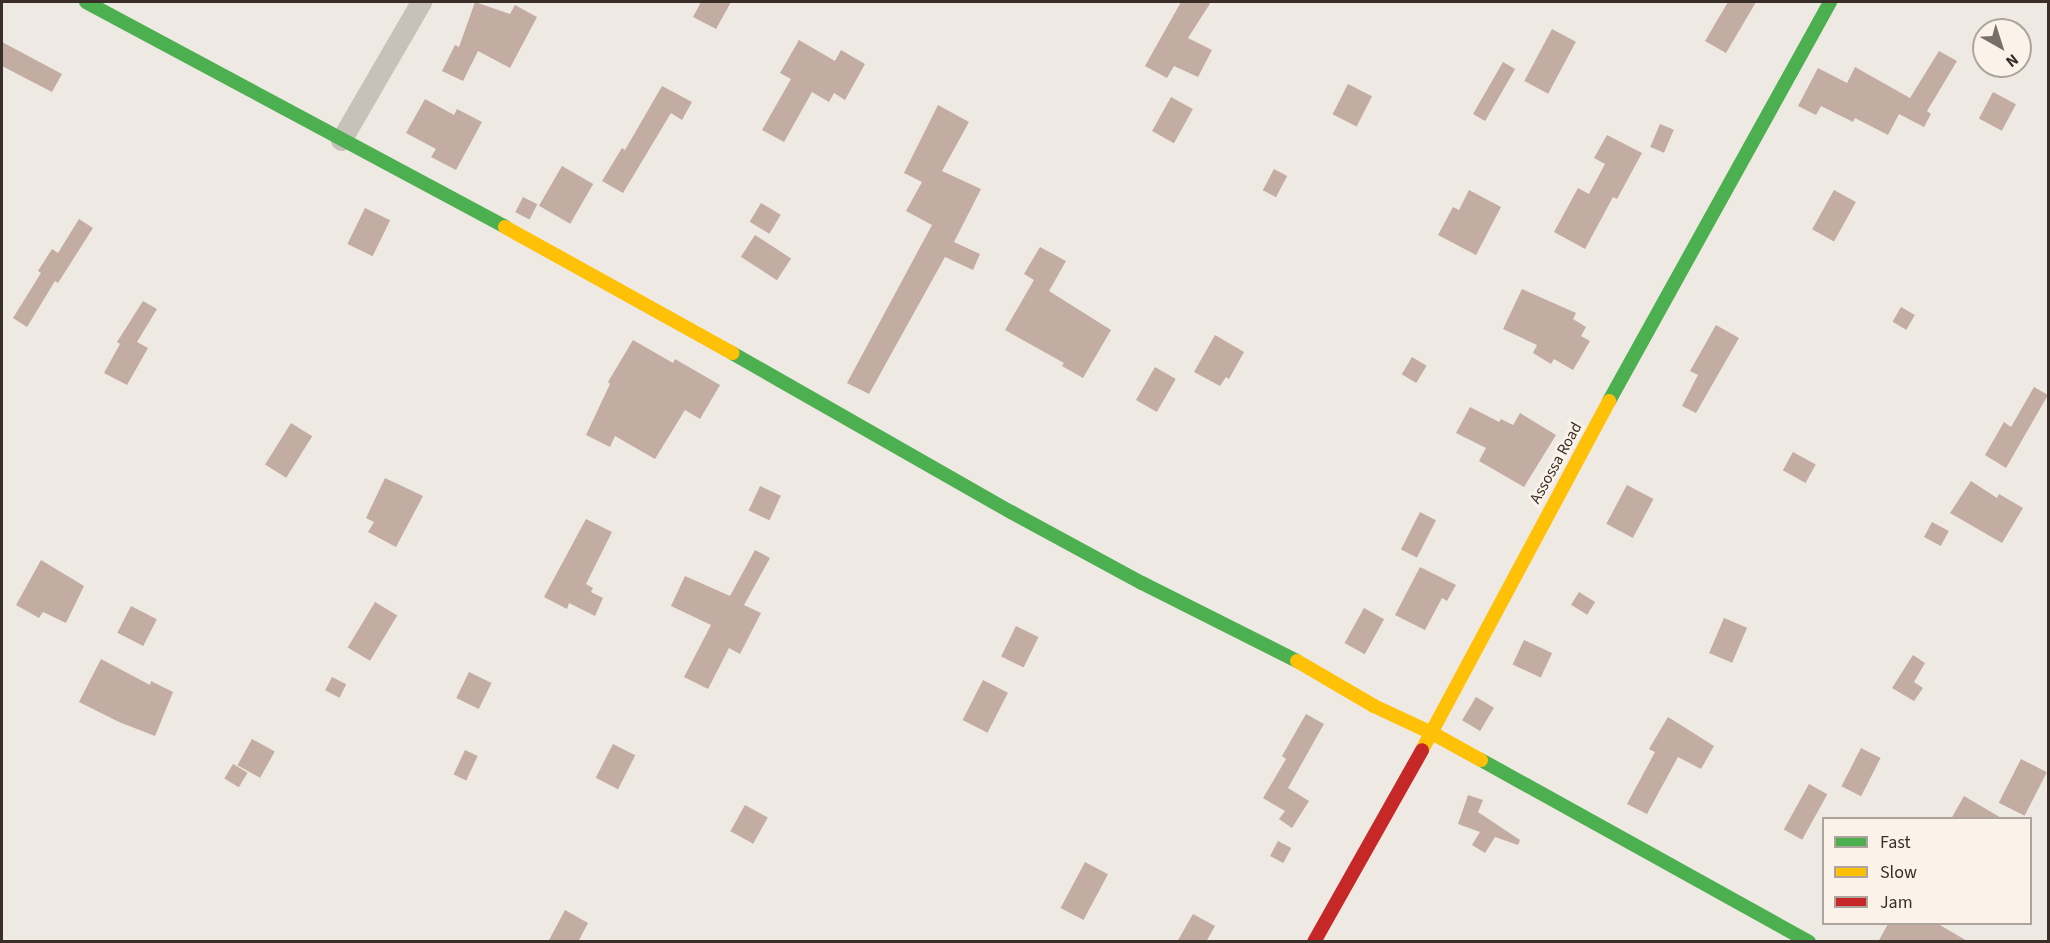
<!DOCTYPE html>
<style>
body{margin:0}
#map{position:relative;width:2050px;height:943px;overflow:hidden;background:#eee9e2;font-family:"Source Sans 3",sans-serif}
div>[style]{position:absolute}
.building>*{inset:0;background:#c3ada2;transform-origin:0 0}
.street>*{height:21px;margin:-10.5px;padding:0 10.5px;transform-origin:10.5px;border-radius:10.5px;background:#c8c1ba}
.fast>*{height:14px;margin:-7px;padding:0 7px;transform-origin:7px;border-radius:7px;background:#4caf50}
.slow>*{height:14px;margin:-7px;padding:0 7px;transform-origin:7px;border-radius:7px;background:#ffc107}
.jam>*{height:14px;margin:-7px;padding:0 7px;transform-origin:7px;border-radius:7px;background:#c62828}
span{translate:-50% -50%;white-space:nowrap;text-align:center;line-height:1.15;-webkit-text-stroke:6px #fbf3e9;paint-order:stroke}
.street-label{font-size:16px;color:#392e28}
.frame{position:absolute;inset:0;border:3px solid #392e28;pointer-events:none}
.legend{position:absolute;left:1822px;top:817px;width:210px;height:108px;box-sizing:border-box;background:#fbf3e9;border:2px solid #ada49c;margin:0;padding:8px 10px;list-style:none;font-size:18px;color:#392e28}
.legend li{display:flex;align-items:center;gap:12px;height:30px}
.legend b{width:30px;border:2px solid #ada49c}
.north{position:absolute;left:1972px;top:18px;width:60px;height:60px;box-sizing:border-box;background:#fbf3e9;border:2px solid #ada49c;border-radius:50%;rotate:141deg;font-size:16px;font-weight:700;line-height:24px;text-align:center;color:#392e28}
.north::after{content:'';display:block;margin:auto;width:21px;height:27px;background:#786f69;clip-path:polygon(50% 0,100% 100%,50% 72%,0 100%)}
</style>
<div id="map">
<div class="building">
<div style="clip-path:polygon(475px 2px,510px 14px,515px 5px,537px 17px,510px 68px,478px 51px,463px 81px,442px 71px,455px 45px,459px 47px)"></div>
<div style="clip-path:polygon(701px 2px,731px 2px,716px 29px,693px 17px)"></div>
<div style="clip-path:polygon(1181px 2px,1211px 2px,1188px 38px,1212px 50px,1198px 77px,1174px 66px,1167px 78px,1145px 66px)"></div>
<div style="clip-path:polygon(1728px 2px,1756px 2px,1726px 53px,1705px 41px)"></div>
<div style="left:1552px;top:29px;width:27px;height:59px;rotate:28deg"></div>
<div style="clip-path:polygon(799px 40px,835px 61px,841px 50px,865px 64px,845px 100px,834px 93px,829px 102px,812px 92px,784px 142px,762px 130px,791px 79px,780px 73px)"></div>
<div style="clip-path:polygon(2px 42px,62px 74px,52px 92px,2px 66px)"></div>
<div style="clip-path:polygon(1939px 51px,1957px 61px,1927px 111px,1931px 114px,1924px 127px,1899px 114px,1888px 135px,1855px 118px,1853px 122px,1821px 106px,1816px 115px,1798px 106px,1818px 68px,1847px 83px,1855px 67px,1910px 98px)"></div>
<div style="left:1503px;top:62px;width:14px;height:60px;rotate:30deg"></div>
<div style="left:1348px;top:84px;width:27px;height:34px;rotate:27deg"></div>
<div style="clip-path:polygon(662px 86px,692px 102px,682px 120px,671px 113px,623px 193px,602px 181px,622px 148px,625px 150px)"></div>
<div style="left:1993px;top:92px;width:26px;height:30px;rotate:28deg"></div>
<div style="left:1171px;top:97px;width:25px;height:39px;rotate:29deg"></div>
<div style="clip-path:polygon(425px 99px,454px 115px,457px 109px,482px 122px,456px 170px,431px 157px,436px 149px,406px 133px)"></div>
<div style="clip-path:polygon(938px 105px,969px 122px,942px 171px,981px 189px,954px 242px,980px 254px,973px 270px,945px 257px,869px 394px,847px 383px,932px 225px,906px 211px,922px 182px,904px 173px)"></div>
<div style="left:1660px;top:124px;width:15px;height:25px;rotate:23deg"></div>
<div style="clip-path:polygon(1607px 135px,1642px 153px,1617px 199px,1613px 197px,1585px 249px,1554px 232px,1578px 188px,1589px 194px,1605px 164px,1594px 158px)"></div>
<div style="left:562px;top:166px;width:36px;height:46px;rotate:30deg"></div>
<div style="left:1274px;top:169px;width:15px;height:24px;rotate:28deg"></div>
<div style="clip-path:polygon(1469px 190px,1501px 207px,1476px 255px,1438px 235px,1453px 207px,1459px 210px)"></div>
<div style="left:1834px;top:190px;width:25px;height:45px;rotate:29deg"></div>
<div style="left:523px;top:197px;width:16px;height:17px;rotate:27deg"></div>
<div style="left:761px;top:203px;width:23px;height:22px;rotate:31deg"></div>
<div style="left:365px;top:208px;width:28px;height:40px;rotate:26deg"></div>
<div style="clip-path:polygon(79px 219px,93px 228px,58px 283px,55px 281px,27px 327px,13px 318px,41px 273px,38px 271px,52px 249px,58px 253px)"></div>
<div style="left:755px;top:235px;width:43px;height:26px;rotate:33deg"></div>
<div style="clip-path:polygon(1040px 247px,1066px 261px,1049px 291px,1111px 330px,1083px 378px,1062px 366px,1064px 363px,1005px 330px,1034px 280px,1024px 274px)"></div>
<div style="clip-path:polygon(1522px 289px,1576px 313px,1573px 319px,1586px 327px,1581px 336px,1590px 341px,1573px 370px,1554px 359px,1551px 364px,1533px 353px,1537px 345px,1503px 329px)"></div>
<div style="clip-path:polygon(143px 301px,157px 309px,137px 342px,148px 348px,127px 385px,104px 373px,120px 344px,117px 342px)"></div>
<div style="left:1901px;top:307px;width:16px;height:17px;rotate:30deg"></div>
<div style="clip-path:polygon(1716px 325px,1739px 338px,1696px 413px,1682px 406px,1698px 375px,1690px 371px)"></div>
<div style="clip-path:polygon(1215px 335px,1244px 352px,1229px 379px,1226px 377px,1220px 386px,1194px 372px)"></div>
<div style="clip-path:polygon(633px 340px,673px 363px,675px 359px,720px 385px,700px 419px,685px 410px,655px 459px,615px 436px,610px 447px,586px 435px,610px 384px,608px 382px)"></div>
<div style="left:1412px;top:357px;width:17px;height:20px;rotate:31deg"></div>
<div style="left:1155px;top:367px;width:24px;height:38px;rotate:30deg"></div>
<div style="clip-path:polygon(2034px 387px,2048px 395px,2006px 468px,1985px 455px,2004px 422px,2011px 427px)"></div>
<div style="clip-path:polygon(1470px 407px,1499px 422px,1501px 419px,1513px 425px,1520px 413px,1556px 435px,1524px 487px,1479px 461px,1486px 448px,1456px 433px)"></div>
<div style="left:291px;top:423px;width:25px;height:49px;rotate:32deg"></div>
<div style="left:1793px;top:452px;width:26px;height:21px;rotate:29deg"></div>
<div style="clip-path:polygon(385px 478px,423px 496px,396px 547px,368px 532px,374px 522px,366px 518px)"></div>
<div style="clip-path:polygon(1971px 481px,1997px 498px,1999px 494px,2023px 508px,2002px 543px,1950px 513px)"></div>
<div style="left:1627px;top:485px;width:30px;height:44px;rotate:28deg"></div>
<div style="left:760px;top:486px;width:23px;height:27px;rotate:25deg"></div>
<div style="left:1420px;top:512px;width:18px;height:42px;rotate:27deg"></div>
<div style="clip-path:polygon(586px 519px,612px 532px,586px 584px,593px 588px,591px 592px,603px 598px,595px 616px,569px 603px,567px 609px,544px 597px)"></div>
<div style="left:1932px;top:522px;width:19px;height:17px;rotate:28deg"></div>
<div style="clip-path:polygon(755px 550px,770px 558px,744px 605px,761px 613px,740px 654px,729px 648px,708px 689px,684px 677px,711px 625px,671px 606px,685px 576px,730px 596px)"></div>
<div style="clip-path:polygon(41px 560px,84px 586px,66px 623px,43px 612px,39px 618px,16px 605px)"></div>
<div style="clip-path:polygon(1420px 567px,1456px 585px,1447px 601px,1442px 598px,1425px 630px,1395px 615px)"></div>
<div style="left:1579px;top:592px;width:19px;height:15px;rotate:32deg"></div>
<div style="left:375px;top:602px;width:26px;height:53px;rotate:31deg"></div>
<div style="left:131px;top:606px;width:29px;height:30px;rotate:27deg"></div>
<div style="left:1364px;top:608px;width:23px;height:40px;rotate:29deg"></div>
<div style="left:1724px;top:618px;width:25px;height:38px;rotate:23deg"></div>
<div style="left:1016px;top:626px;width:25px;height:34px;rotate:26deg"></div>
<div style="left:1524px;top:640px;width:31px;height:27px;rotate:25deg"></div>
<div style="clip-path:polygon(1913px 655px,1925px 663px,1914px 682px,1923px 688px,1914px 701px,1892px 688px)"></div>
<div style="clip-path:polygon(101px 659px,150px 685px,151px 681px,173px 692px,155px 736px,119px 722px,79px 702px)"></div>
<div style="left:469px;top:672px;width:25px;height:29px;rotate:26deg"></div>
<div style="left:332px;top:677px;width:16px;height:15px;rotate:27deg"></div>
<div style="left:983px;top:680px;width:28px;height:45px;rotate:27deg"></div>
<div style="left:1476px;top:697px;width:21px;height:27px;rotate:31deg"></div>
<div style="clip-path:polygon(1306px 714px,1324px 724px,1288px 788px,1309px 801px,1292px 828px,1279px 819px,1285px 811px,1263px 798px,1286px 759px,1282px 756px)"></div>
<div style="clip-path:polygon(1668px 717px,1714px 746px,1701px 769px,1678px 757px,1647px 814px,1627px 804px,1655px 752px,1649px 749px)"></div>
<div style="left:252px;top:739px;width:26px;height:30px;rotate:29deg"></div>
<div style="left:613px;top:744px;width:25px;height:38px;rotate:27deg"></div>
<div style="left:1861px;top:748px;width:22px;height:43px;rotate:27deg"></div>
<div style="left:465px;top:750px;width:14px;height:27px;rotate:25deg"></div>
<div style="left:2021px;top:759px;width:29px;height:49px;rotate:27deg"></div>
<div style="left:233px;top:764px;width:17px;height:17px;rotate:31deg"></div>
<div style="left:1809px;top:784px;width:21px;height:52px;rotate:29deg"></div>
<div style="clip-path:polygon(1468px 795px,1483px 800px,1478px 812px,1520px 840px,1518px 845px,1495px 837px,1485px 853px,1472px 845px,1480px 832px,1458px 824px)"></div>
<div style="clip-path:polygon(1964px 796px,2003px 819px,1951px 819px)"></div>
<div style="left:745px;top:805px;width:26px;height:30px;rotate:29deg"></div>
<div style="left:1278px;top:841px;width:15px;height:17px;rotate:28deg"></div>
<div style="left:1085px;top:862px;width:26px;height:52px;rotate:28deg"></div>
<div style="clip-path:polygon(565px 910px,588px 923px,578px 942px,548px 942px)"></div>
<div style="clip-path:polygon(1193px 914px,1215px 926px,1206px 942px,1177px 942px)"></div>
<div style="clip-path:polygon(1888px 924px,1938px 924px,1969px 942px,1878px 942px)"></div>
</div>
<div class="street">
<div style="left:341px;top:140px;width:160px;rotate:-59.9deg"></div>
</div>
<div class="fast">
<div style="left:86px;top:2px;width:476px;rotate:28.2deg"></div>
<div style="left:732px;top:353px;width:321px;rotate:29.7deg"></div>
<div style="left:1011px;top:512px;width:149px;rotate:28.5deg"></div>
<div style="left:1142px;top:583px;width:174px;rotate:26.7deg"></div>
<div style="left:1609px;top:401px;width:456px;rotate:-61deg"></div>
<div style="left:1481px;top:760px;width:375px;rotate:29deg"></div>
</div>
<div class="slow">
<div style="left:505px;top:227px;width:260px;rotate:29deg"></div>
<div style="left:1297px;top:661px;width:89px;rotate:30.3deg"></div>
<div style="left:1374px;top:706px;width:64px;rotate:25deg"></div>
<div style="left:1432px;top:733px;width:56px;rotate:28.9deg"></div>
<div style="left:1422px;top:750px;width:396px;rotate:-61.8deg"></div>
</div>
<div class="jam">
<div style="left:1314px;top:942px;width:220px;rotate:-60.6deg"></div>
</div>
<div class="street-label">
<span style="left:1556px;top:463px;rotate:-61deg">Assossa Road</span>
</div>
<div class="frame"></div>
<ul class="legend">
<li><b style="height:8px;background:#4caf50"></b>Fast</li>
<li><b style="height:8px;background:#ffc107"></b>Slow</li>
<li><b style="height:8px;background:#c62828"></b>Jam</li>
</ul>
<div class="north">N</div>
</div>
